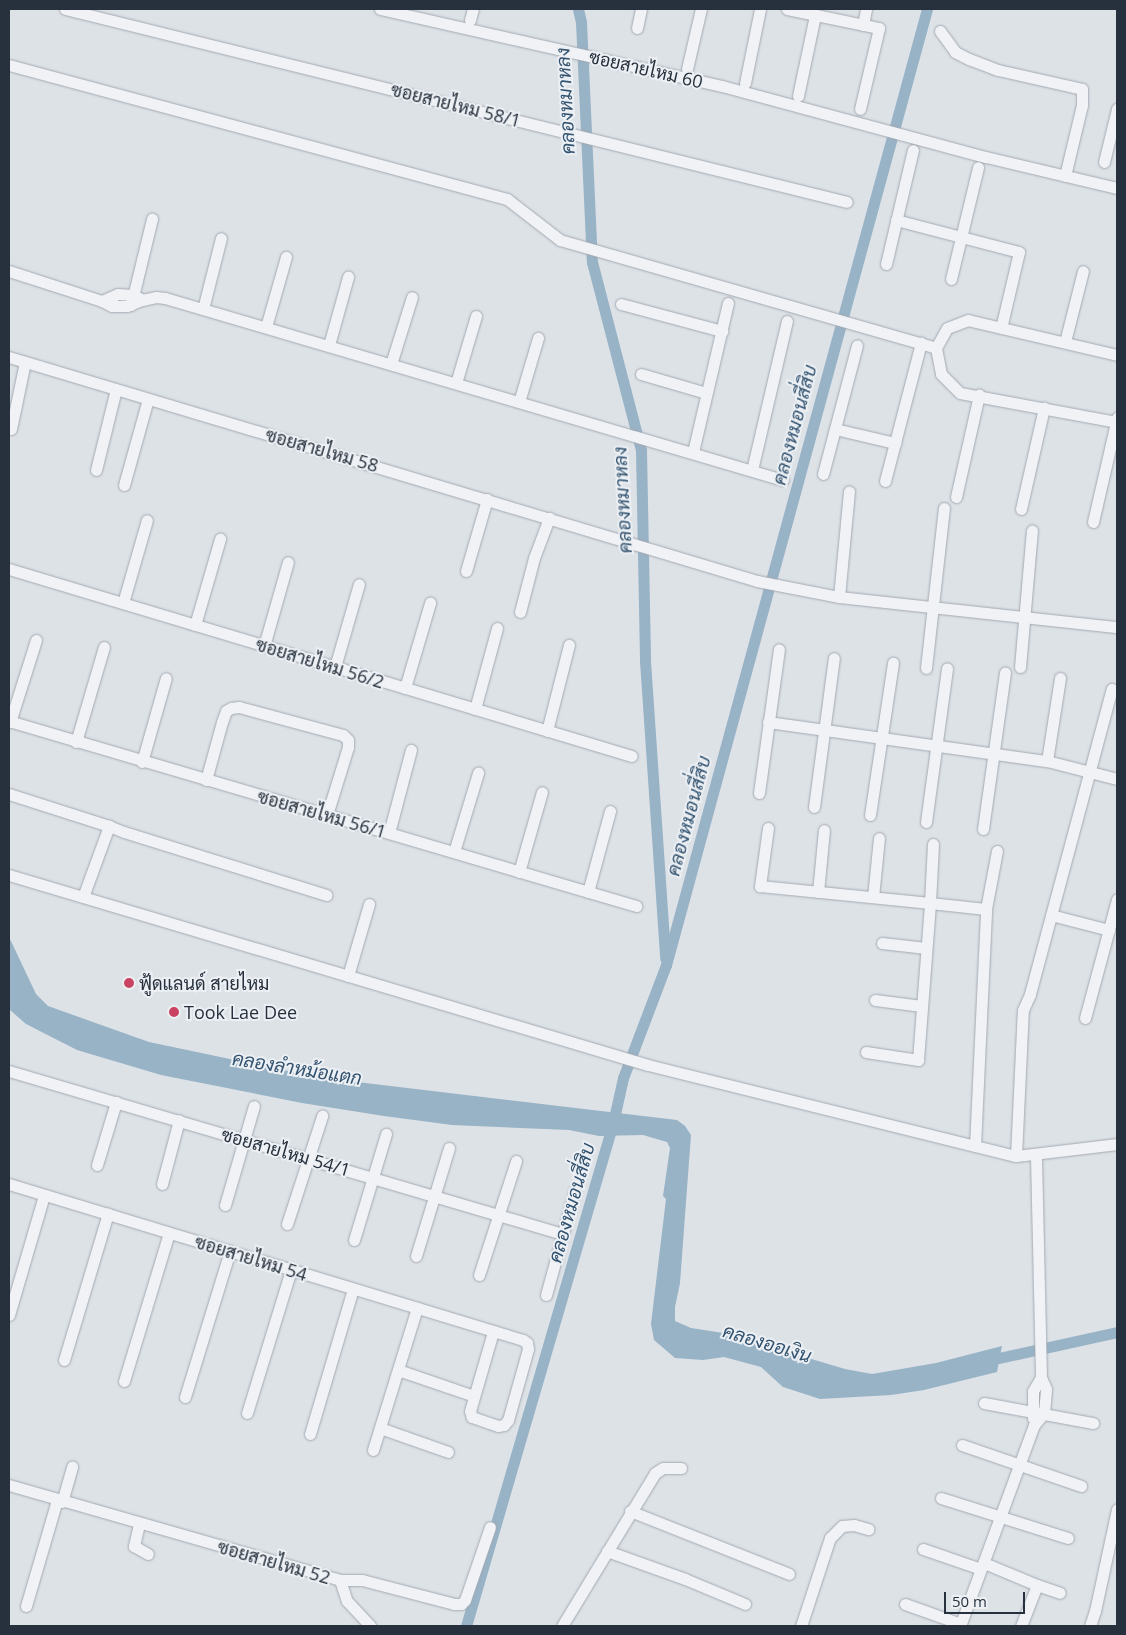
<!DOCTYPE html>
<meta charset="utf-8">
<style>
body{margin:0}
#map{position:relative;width:1126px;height:1635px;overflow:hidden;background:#dde2e7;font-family:"Open Sans",Sarabun,sans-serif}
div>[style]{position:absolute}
.water>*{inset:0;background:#98b2c6}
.canal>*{height:11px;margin:-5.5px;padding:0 5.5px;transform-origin:5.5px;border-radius:5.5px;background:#98b2c6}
.roads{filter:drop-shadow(0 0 1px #a3a9b1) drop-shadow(0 0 1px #a3a9b1)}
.street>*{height:11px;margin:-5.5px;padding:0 5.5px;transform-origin:5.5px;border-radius:5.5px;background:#f0f2f5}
.dots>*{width:14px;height:14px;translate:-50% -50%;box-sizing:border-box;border:2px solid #ecf0f4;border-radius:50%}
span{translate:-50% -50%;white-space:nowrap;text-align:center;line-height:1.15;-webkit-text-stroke:4px #ecf0f4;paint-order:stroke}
.street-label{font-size:18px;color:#27313d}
.poi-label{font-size:18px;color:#27313d}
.left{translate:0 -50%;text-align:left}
.water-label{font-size:19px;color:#32526f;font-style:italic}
.frame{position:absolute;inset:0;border:10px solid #27313d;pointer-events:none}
.scale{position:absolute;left:944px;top:1592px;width:81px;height:22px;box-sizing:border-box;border:2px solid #27313d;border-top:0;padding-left:6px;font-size:15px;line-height:18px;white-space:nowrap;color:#27313d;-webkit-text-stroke:4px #ecf0f4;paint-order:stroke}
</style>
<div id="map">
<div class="water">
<div style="clip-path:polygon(9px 937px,36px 994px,48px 1006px,149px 1042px,297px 1073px,357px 1082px,677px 1120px,685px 1126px,691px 1135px,680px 1283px,675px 1307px,675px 1321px,691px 1328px,749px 1337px,771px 1347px,845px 1369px,872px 1374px,936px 1363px,1002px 1346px,997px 1372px,924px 1390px,891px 1395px,820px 1399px,783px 1387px,761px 1367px,724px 1357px,703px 1360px,675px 1358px,654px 1340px,651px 1324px,666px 1199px,663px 1196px,670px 1148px,667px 1142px,643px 1135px,599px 1136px,569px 1130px,452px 1125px,384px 1116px,302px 1103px,161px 1075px,77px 1050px,26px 1024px,10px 1010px)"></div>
</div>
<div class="canal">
<div style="left:578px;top:9px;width:13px;rotate:77deg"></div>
<div style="left:581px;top:22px;width:240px;rotate:87.4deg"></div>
<div style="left:592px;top:262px;width:194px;rotate:75.4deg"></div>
<div style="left:641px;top:450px;width:211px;rotate:88.9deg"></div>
<div style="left:645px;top:661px;width:298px;rotate:86.1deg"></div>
<div style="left:985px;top:1361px;width:135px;rotate:-12.4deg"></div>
<div style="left:466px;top:1626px;width:524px;rotate:-73.71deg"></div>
<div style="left:613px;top:1123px;width:46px;rotate:-77.5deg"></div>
<div style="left:623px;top:1078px;width:121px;rotate:-69.2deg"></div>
<div style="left:666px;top:965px;width:991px;rotate:-74.73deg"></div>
</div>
<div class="roads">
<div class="street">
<div style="left:65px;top:9px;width:805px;rotate:13.86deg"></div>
<div style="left:380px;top:9px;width:351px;rotate:12.7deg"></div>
<div style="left:722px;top:86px;width:273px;rotate:15.1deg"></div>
<div style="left:986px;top:157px;width:135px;rotate:13.3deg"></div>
<div style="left:787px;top:9px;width:94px;rotate:11.7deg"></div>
<div style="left:879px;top:28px;width:83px;rotate:103.2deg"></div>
<div style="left:470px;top:20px;width:11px;rotate:-75deg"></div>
<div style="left:863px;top:25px;width:16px;rotate:-79deg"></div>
<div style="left:637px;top:28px;width:19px;rotate:-78deg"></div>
<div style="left:940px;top:31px;width:26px;rotate:54deg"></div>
<div style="left:955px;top:52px;width:16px;rotate:27deg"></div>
<div style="left:969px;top:59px;width:31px;rotate:21deg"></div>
<div style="left:998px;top:70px;width:86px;rotate:12.7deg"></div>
<div style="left:1082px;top:89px;width:16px;rotate:90deg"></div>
<div style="left:1082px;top:105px;width:73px;rotate:103.5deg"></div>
<div style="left:9px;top:65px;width:516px;rotate:15.06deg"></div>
<div style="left:507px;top:199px;width:67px;rotate:37.7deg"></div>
<div style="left:560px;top:240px;width:391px;rotate:16deg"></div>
<div style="left:687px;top:69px;width:62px;rotate:-76.9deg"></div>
<div style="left:745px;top:83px;width:76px;rotate:-78.5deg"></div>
<div style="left:798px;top:96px;width:83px;rotate:-78.1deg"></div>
<div style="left:1104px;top:162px;width:55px;rotate:-76.2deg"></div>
<div style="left:896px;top:220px;width:127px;rotate:14.6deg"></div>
<div style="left:1019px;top:252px;width:78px;rotate:103.3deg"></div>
<div style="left:886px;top:264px;width:117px;rotate:-76.7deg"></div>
<div style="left:9px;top:271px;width:98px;rotate:17.9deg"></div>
<div style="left:102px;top:301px;width:11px;rotate:27deg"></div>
<div style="left:112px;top:306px;width:15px"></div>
<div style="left:127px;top:306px;width:16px;rotate:-22deg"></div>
<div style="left:142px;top:300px;width:14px;rotate:-12deg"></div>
<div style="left:156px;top:297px;width:9px;rotate:6deg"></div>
<div style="left:165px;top:298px;width:644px;rotate:16.41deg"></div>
<div style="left:951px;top:279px;width:115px;rotate:-76.4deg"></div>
<div style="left:102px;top:301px;width:17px;rotate:-24deg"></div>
<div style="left:118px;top:294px;width:14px;rotate:4deg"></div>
<div style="left:132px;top:295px;width:8px;rotate:23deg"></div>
<div style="left:621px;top:304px;width:105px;rotate:15deg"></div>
<div style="left:131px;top:305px;width:89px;rotate:-76.3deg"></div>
<div style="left:203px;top:309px;width:73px;rotate:-75.8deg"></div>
<div style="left:266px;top:327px;width:73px;rotate:-74.1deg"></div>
<div style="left:1065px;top:342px;width:73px;rotate:-75.8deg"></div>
<div style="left:329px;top:345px;width:71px;rotate:-74.4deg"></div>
<div style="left:1117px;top:355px;width:153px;rotate:-166.8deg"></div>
<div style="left:968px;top:320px;width:22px;rotate:159deg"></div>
<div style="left:947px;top:328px;width:23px;rotate:119deg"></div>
<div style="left:936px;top:348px;width:26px;rotate:79deg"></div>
<div style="left:941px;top:374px;width:27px;rotate:45deg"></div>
<div style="left:960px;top:393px;width:160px;rotate:10.5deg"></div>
<div style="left:9px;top:357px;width:781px;rotate:16.67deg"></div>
<div style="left:757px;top:581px;width:84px;rotate:11deg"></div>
<div style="left:839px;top:597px;width:280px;rotate:6.2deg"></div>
<div style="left:391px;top:364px;width:70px;rotate:-72.6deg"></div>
<div style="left:641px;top:374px;width:68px;rotate:16.3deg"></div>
<div style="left:456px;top:383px;width:70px;rotate:-73.4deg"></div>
<div style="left:519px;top:402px;width:67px;rotate:-73.5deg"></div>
<div style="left:11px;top:429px;width:68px;rotate:-78.2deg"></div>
<div style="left:835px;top:429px;width:62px;rotate:13.1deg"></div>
<div style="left:693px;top:452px;width:153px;rotate:-76.8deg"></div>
<div style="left:96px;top:470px;width:83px;rotate:-76.1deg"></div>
<div style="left:752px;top:470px;width:153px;rotate:-76.8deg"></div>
<div style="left:823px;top:474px;width:133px;rotate:-75.2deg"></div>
<div style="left:885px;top:481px;width:143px;rotate:-75.4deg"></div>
<div style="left:124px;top:485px;width:89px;rotate:-74.4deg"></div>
<div style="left:956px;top:497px;width:105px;rotate:-77.3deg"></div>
<div style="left:1021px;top:509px;width:104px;rotate:-77.2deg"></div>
<div style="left:1093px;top:522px;width:107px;rotate:-77deg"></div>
<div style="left:9px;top:569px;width:650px;rotate:16.71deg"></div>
<div style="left:466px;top:571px;width:75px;rotate:-73.7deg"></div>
<div style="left:839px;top:597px;width:106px;rotate:-84.6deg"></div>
<div style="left:123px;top:603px;width:86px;rotate:-73.9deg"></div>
<div style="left:520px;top:612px;width:56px;rotate:-75.5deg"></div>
<div style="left:534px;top:558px;width:43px;rotate:-69.4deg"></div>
<div style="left:195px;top:625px;width:90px;rotate:-73.8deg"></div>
<div style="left:264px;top:646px;width:87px;rotate:-74.1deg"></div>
<div style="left:335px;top:667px;width:86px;rotate:-73.9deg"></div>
<div style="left:1020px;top:667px;width:137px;rotate:-85deg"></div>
<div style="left:926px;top:668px;width:161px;rotate:-83.6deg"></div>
<div style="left:405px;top:688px;width:89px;rotate:-73.6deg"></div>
<div style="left:475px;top:709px;width:84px;rotate:-74.8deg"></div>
<div style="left:9px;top:721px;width:654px;rotate:16.44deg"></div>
<div style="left:10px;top:722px;width:86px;rotate:-72.4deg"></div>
<div style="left:768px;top:722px;width:282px;rotate:8deg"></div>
<div style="left:1047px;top:761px;width:72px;rotate:14.4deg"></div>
<div style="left:547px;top:731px;width:89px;rotate:-75.7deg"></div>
<div style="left:76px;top:742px;width:99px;rotate:-73.6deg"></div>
<div style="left:1047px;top:761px;width:84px;rotate:-81.1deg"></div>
<div style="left:142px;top:762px;width:87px;rotate:-74.1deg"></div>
<div style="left:206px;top:780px;width:60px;rotate:-74.6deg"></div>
<div style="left:222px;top:722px;width:12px;rotate:-70deg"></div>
<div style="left:226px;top:711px;width:6px;rotate:-31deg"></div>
<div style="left:231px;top:708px;width:8px;rotate:-7deg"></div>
<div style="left:239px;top:707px;width:108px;rotate:15.1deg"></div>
<div style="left:343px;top:735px;width:7px;rotate:45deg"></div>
<div style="left:348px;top:740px;width:7px;rotate:90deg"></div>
<div style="left:348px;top:747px;width:71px;rotate:107.2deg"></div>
<div style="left:759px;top:793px;width:145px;rotate:-82.1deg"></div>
<div style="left:9px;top:794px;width:105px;rotate:17.7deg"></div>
<div style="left:814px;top:807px;width:150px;rotate:-82.4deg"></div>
<div style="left:870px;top:815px;width:154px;rotate:-81.4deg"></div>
<div style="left:926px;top:822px;width:155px;rotate:-82.2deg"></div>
<div style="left:768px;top:828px;width:59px;rotate:97.9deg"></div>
<div style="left:760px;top:886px;width:171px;rotate:5.7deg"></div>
<div style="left:930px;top:903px;width:59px;rotate:-87.1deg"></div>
<div style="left:983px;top:829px;width:158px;rotate:-82deg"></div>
<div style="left:389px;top:833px;width:86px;rotate:-75.2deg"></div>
<div style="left:454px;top:852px;width:83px;rotate:-73.1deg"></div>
<div style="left:519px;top:872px;width:83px;rotate:-74deg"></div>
<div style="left:9px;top:875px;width:667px;rotate:16.56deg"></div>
<div style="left:648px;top:1065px;width:379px;rotate:13.9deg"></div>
<div style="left:1016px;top:1156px;width:102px;rotate:-6.8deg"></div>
<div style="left:588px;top:892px;width:84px;rotate:-74.8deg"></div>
<div style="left:818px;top:892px;width:62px;rotate:-84.5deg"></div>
<div style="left:83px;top:897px;width:76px;rotate:-69.9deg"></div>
<div style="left:109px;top:826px;width:16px;rotate:22deg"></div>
<div style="left:124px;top:832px;width:212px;rotate:17.3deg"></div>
<div style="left:873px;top:897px;width:59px;rotate:-84.2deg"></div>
<div style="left:1051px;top:915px;width:60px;rotate:14.5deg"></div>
<div style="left:882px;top:943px;width:44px;rotate:6.5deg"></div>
<div style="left:348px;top:976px;width:75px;rotate:-73.7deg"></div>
<div style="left:875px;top:1000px;width:47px;rotate:7.3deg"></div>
<div style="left:1085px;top:1018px;width:123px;rotate:-74.9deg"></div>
<div style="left:866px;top:1052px;width:53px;rotate:8.7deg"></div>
<div style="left:918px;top:1060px;width:157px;rotate:-85.6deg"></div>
<div style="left:930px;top:903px;width:56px;rotate:6.1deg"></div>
<div style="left:9px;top:1071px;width:577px;rotate:16.4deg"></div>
<div style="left:975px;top:1146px;width:237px;rotate:-87.3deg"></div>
<div style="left:986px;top:909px;width:59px;rotate:-79.3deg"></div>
<div style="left:1016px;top:1156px;width:146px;rotate:-87.3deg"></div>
<div style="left:1023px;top:1010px;width:17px;rotate:-66deg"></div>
<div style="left:1030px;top:994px;width:316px;rotate:-75deg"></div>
<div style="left:97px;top:1165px;width:66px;rotate:-73.2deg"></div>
<div style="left:9px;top:1184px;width:537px;rotate:16.88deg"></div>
<div style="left:523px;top:1340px;width:5px;rotate:37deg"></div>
<div style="left:527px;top:1343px;width:6px;rotate:81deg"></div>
<div style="left:528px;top:1349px;width:74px;rotate:105.7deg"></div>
<div style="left:508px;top:1420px;width:6px;rotate:129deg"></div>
<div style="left:504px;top:1425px;width:6px;rotate:171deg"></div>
<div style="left:498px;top:1426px;width:28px;rotate:-161deg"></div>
<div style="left:472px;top:1417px;width:6px;rotate:-108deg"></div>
<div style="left:470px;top:1411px;width:82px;rotate:-73.8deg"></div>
<div style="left:162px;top:1184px;width:66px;rotate:-75.1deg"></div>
<div style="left:225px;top:1205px;width:103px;rotate:-73.7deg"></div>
<div style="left:287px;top:1224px;width:114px;rotate:-72deg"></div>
<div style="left:354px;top:1240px;width:111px;rotate:-73.2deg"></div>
<div style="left:416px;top:1256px;width:113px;rotate:-73deg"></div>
<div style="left:479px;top:1275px;width:120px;rotate:-72deg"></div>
<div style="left:546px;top:1295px;width:109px;rotate:-74.6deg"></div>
<div style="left:9px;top:1315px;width:125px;rotate:-73.7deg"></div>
<div style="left:64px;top:1360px;width:153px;rotate:-73.3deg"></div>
<div style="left:398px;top:1370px;width:80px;rotate:18.9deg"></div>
<div style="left:124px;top:1381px;width:155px;rotate:-73.1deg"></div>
<div style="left:185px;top:1397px;width:153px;rotate:-72.9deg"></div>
<div style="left:984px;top:1403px;width:111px;rotate:10.4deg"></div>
<div style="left:247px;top:1413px;width:150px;rotate:-72.9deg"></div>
<div style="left:1033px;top:1418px;width:27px;rotate:-90deg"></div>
<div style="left:1033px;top:1391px;width:16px;rotate:-60deg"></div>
<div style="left:380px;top:1428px;width:72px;rotate:19.4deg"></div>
<div style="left:310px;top:1434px;width:151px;rotate:-73.5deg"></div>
<div style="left:962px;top:1445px;width:126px;rotate:19deg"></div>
<div style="left:373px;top:1450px;width:149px;rotate:-72.8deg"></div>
<div style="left:9px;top:1485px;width:344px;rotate:16deg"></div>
<div style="left:340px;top:1580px;width:22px"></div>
<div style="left:362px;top:1580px;width:95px;rotate:14.6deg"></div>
<div style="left:454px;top:1604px;width:7px"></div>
<div style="left:461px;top:1604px;width:6px;rotate:-45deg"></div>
<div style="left:465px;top:1600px;width:77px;rotate:-71.1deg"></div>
<div style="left:941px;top:1498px;width:133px;rotate:17.5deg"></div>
<div style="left:62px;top:1502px;width:37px;rotate:-74deg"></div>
<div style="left:630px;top:1511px;width:171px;rotate:21.6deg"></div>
<div style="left:139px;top:1524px;width:23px;rotate:103deg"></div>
<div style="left:134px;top:1546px;width:16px;rotate:30deg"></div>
<div style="left:923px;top:1549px;width:61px;rotate:19deg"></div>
<div style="left:607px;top:1551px;width:83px;rotate:19.7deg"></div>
<div style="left:685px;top:1579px;width:65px;rotate:22.6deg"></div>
<div style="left:984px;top:1563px;width:57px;rotate:22.5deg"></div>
<div style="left:1037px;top:1585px;width:44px;rotate:111.3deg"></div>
<div style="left:340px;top:1580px;width:22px;rotate:72deg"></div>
<div style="left:347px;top:1601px;width:34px;rotate:47deg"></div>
<div style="left:1037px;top:1585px;width:24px;rotate:19deg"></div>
<div style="left:905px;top:1604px;width:59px;rotate:19.7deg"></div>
<div style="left:26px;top:1606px;width:110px;rotate:-73.7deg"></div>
<div style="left:562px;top:1626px;width:179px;rotate:-58.7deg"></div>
<div style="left:655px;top:1473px;width:9px;rotate:-32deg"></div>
<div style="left:663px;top:1468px;width:18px"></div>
<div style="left:801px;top:1626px;width:93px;rotate:-71.8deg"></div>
<div style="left:830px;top:1538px;width:17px;rotate:-45deg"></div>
<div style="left:842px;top:1526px;width:12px;rotate:-5deg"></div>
<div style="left:854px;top:1525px;width:15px;rotate:16deg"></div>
<div style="left:960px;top:1626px;width:214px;rotate:-69.8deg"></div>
<div style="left:1034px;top:1425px;width:16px;rotate:-50deg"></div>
<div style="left:1044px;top:1413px;width:24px;rotate:-85deg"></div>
<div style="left:1046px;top:1389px;width:13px;rotate:-113deg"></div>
<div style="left:1041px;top:1377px;width:223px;rotate:-91.3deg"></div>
<div style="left:1090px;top:1626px;width:16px;rotate:-72deg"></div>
<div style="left:1095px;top:1611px;width:104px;rotate:-77.8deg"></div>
</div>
</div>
<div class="dots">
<div style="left:129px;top:983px;background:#ca4362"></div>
<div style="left:174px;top:1012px;background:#ca4362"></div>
</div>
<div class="street-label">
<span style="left:646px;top:69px;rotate:13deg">ซอยสายไหม 60</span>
<span style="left:456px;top:105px;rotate:14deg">ซอยสายไหม 58/1</span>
<span style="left:322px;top:450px;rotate:16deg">ซอยสายไหม 58</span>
<span style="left:320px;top:663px;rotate:17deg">ซอยสายไหม 56/2</span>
<span style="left:322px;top:814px;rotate:16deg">ซอยสายไหม 56/1</span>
<span style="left:286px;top:1152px;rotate:16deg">ซอยสายไหม 54/1</span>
<span style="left:251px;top:1258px;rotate:17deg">ซอยสายไหม 54</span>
<span style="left:274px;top:1562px;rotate:16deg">ซอยสายไหม 52</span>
</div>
<div class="poi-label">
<span class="left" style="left:139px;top:983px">ฟู้ดแลนด์ สายไหม</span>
<span class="left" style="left:184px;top:1012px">Took Lae Dee</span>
</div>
<div class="water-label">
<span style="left:566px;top:101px;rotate:-93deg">คลองหมาหลง</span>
<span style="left:795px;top:425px;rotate:-75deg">คลองหมอนสี่สิบ</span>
<span style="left:623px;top:500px;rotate:-93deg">คลองหมาหลง</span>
<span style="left:689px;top:816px;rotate:-75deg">คลองหมอนสี่สิบ</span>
<span style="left:297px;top:1069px;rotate:9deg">คลองลำหม้อแตก</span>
<span style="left:572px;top:1203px;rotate:-74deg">คลองหมอนสี่สิบ</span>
<span style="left:767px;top:1344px;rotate:17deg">คลองออเงิน</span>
</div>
<div class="frame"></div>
<div class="scale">50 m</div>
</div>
